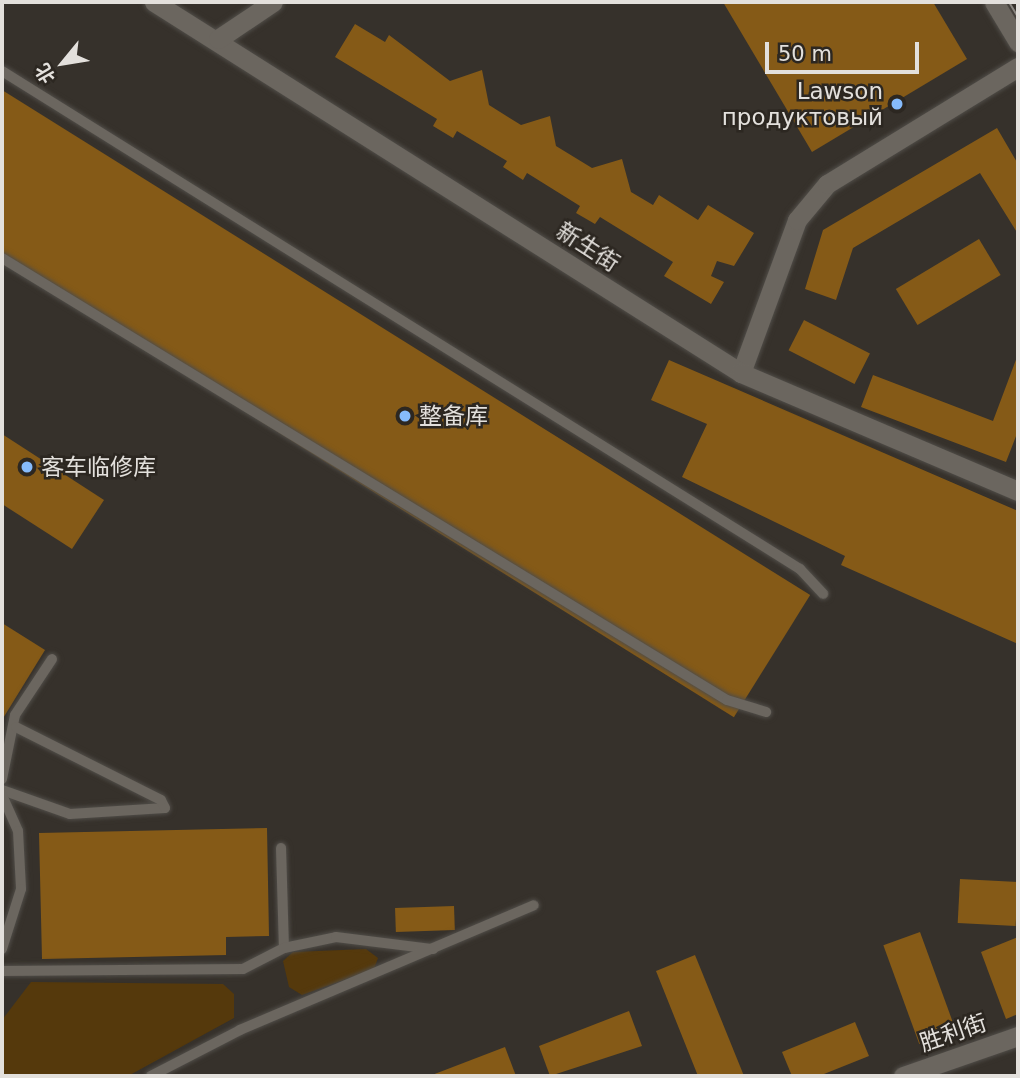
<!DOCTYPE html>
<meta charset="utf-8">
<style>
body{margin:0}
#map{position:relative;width:1020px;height:1078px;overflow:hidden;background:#36312b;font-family:"DejaVu Sans","Noto Sans SC",sans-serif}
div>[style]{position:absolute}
.green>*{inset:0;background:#55390c}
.building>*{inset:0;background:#855a17;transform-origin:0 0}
.roads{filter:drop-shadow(0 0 2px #504d48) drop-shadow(0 0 2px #504d48)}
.service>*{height:10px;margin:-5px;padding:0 5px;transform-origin:5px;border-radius:5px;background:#6b665f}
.minor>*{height:19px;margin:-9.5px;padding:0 9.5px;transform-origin:9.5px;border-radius:9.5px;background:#6b665f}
.tertiary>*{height:19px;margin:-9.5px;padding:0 9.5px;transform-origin:9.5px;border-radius:9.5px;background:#6b665f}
.secondary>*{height:19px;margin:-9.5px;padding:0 9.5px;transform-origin:9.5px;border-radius:9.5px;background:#6b665f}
.tram>*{height:2px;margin:-1px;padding:0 1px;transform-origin:1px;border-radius:1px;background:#8a8681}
.dots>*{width:19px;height:19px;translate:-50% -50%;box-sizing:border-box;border:4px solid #2c2721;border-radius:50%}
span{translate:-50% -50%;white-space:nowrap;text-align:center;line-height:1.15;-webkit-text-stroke:5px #2c2721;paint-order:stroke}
.poi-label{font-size:23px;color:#e3e0dc}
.right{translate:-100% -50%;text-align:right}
.left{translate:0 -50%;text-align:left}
.street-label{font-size:23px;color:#e3e0dc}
.frame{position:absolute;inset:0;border:4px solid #e3e0dc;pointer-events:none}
.north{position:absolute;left:28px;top:28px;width:70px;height:70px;-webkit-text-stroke:5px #2c2721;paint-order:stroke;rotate:240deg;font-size:19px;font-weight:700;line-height:28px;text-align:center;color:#e3e0dc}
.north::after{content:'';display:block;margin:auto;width:24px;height:32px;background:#e3e0dc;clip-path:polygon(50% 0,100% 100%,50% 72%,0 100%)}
.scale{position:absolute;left:765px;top:42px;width:154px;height:32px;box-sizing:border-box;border:4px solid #e3e0dc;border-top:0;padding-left:9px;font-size:21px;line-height:24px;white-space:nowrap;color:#e3e0dc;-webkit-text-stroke:5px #2c2721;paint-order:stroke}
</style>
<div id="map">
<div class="green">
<div style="clip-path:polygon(366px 949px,378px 958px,374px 969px,302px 995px,289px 987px,283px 961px,293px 952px)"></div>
<div style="clip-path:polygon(31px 982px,223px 984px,234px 994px,234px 1018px,128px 1076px,2px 1076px,2px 1020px)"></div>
</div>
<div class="building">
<div style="clip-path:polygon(723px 2px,933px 2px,967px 59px,812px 152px)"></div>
<div style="clip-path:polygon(355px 24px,385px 42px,389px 35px,450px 81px,482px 70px,489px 105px,521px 125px,550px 116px,556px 146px,592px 168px,622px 159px,631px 192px,653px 205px,659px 195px,698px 220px,708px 205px,754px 233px,734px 266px,717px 261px,711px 276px,724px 282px,711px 304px,664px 276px,673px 262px,600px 217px,595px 224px,576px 213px,580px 206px,527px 173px,523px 180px,503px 167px,507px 161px,457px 131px,453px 138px,433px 126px,437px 119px,335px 57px)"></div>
<div style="left:2px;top:90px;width:953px;height:144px;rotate:32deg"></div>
<div style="clip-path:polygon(997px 128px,1018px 164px,1018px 234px,980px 173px,853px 248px,836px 300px,805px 289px,823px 230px)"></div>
<div style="left:979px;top:239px;width:42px;height:97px;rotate:59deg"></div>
<div style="left:804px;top:320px;width:74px;height:34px;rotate:27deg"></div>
<div style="clip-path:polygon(1017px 357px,1018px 431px,1006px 462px,861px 407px,873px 375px,993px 421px)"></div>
<div style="clip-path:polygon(669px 360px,1018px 511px,1018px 644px,841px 565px,845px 556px,682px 477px,707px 424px,651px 400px)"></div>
<div style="clip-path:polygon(2px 434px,104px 500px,72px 549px,2px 504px)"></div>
<div style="clip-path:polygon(2px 623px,45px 650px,2px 720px)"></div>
<div style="clip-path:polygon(267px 828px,269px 936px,226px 937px,226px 955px,42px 959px,39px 833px)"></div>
<div style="left:960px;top:879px;width:58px;height:44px;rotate:3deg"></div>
<div style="left:454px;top:906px;width:24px;height:59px;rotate:88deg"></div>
<div style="left:920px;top:932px;width:105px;height:39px;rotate:70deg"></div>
<div style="clip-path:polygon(1018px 937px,1018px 1014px,1006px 1019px,981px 952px)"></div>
<div style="clip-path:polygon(695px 955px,744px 1076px,698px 1076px,656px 971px)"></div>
<div style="clip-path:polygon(629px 1011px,642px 1046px,550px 1076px,539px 1046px)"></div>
<div style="clip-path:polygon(855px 1022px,869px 1056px,819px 1076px,792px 1076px,782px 1052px)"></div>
<div style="clip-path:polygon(505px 1047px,516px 1076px,432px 1076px,432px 1075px)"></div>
</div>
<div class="roads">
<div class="service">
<div style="left:2px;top:71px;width:941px;rotate:31.97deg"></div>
<div style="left:800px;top:569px;width:34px;rotate:47deg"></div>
<div style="left:2px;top:258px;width:849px;rotate:31.37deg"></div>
<div style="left:727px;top:700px;width:41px;rotate:17.1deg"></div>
<div style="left:2px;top:779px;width:65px;rotate:-78.5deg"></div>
<div style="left:15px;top:715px;width:67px;rotate:-56.5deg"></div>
<div style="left:2px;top:790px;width:72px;rotate:19.4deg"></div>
<div style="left:70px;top:814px;width:95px;rotate:-3.6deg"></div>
<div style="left:165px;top:808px;width:9px;rotate:-117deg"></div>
<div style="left:161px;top:800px;width:162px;rotate:-153.3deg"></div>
<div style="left:2px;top:795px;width:39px;rotate:66deg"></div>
<div style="left:18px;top:831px;width:58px;rotate:87deg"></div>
<div style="left:21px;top:889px;width:63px;rotate:107.6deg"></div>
<div style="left:281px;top:848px;width:100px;rotate:88.3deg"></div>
<div style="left:2px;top:971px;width:241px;rotate:-0.5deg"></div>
<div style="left:243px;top:969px;width:46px;rotate:-27.1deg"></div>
<div style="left:284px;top:948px;width:53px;rotate:-11.9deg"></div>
<div style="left:336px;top:937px;width:98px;rotate:7.1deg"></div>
<div style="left:151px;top:1076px;width:100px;rotate:-27.3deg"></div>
<div style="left:240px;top:1030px;width:319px;rotate:-23deg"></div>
</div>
<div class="minor">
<div style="left:741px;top:373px;width:163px;rotate:-69.9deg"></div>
<div style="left:797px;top:220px;width:47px;rotate:-50.2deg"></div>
<div style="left:827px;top:184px;width:224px;rotate:-31.5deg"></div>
</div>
<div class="tertiary">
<div style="left:154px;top:2px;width:694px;rotate:32.29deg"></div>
<div style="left:741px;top:373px;width:301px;rotate:23.1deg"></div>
<div style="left:903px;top:1076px;width:122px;rotate:-19.2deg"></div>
</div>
<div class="secondary">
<div style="left:994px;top:2px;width:47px;rotate:59deg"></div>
<div style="left:218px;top:39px;width:66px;rotate:-33.9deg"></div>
</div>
</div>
<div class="tram">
<div style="left:1009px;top:2px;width:17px;rotate:59deg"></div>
</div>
<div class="dots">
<div style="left:897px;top:104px;background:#86bbfb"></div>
<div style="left:405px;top:416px;background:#86bbfb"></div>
<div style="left:27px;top:467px;background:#86bbfb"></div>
</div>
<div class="poi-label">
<span class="right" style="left:883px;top:104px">Lawson<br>продуктовый</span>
<span class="left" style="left:419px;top:416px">整备库</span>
<span class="left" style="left:41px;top:467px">客车临修库</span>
</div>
<div class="street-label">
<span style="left:588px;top:247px;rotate:33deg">新生街</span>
<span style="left:953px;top:1033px;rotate:-19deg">胜利街</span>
</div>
<div class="frame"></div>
<div class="north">北</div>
<div class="scale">50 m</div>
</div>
